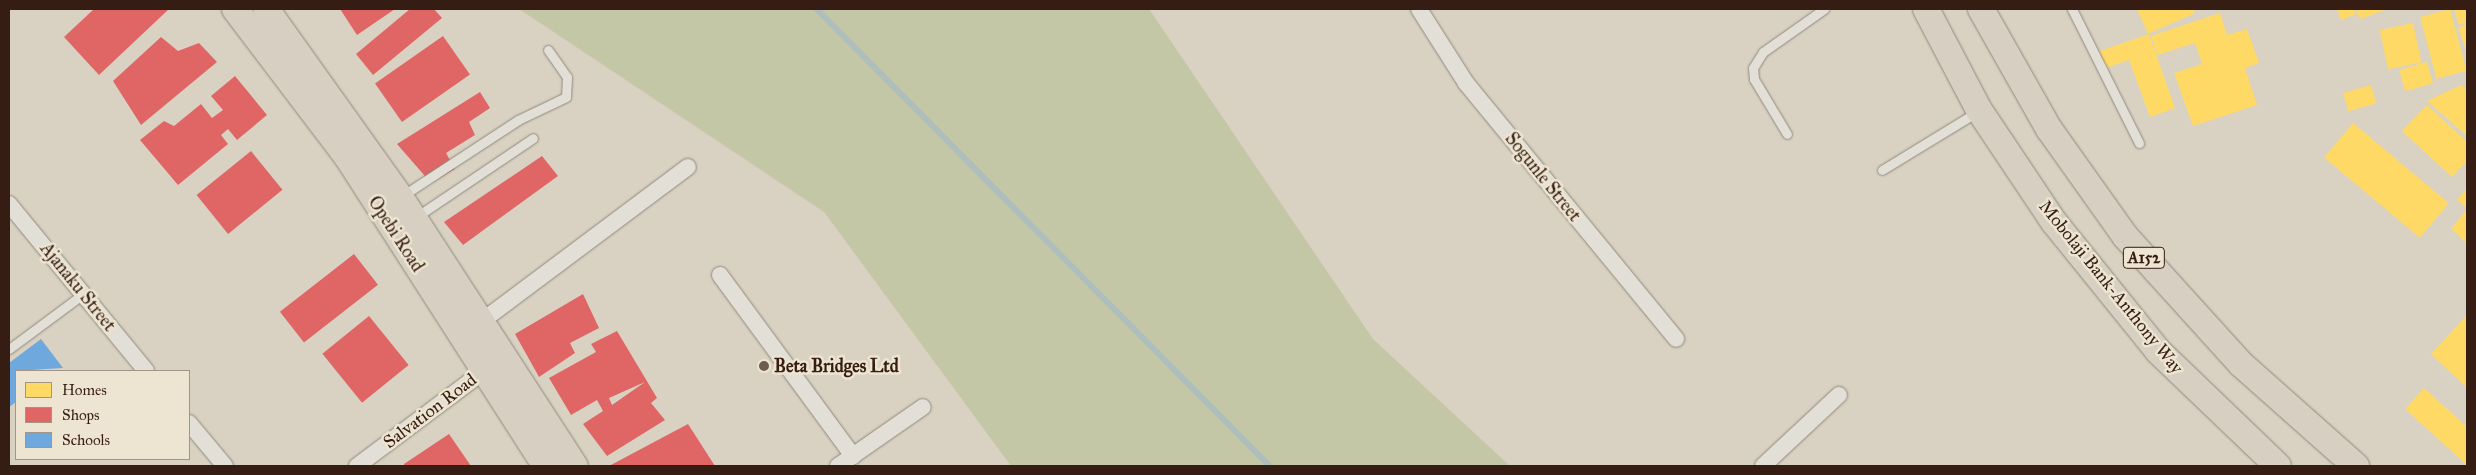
<!DOCTYPE html>
<style>
body{margin:0}
#map{position:relative;width:2476px;height:475px;overflow:hidden;background:#d9d2c2;font-family:"IM FELL Great Primer",serif}
div>[style]{position:absolute}
.green>*{inset:0;background:#c4c7a6}
.homes>*{inset:0;background:#ffd966;transform-origin:0 0}
.shops>*{inset:0;background:#e06666;transform-origin:0 0}
.schools>*{inset:0;background:#6fa8dc}
.stream>*{height:5.5px;margin:-2.75px;padding:0 2.75px;transform-origin:2.75px;border-radius:2.75px;background:#aebebd}
.roads{filter:drop-shadow(0 0 1px #90897f) drop-shadow(0 0 1px #90897f)}
.lane>*{height:9px;margin:-4.5px;padding:0 4.5px;transform-origin:4.5px;border-radius:4.5px;background:#e2dfd6}
.street>*{height:16px;margin:-8px;padding:0 8px;transform-origin:8px;border-radius:8px;background:#e2dfd6}
.primary>*{height:26px;margin:-13px;padding:0 13px;transform-origin:13px;border-radius:13px;background:#d6cfc2}
.dots>*{width:14px;height:14px;translate:-50% -50%;box-sizing:border-box;border:2px solid #ede4d1;border-radius:50%}
span{translate:-50% -50%;white-space:nowrap;text-align:center;line-height:1.15;-webkit-text-stroke:5px #ede4d1;paint-order:stroke}
.shield-label span{padding:1px 4px;background:#ede4d1;border:1px solid;border-radius:4px;-webkit-text-stroke-width:0}
.shield-label{font-size:16px;color:#351d13;font-weight:700}
.street-label{font-size:18px;color:#351d13}
.poi-label{font-size:18px;color:#351d13;font-weight:700}
.left{translate:0 -50%;text-align:left}
.frame{position:absolute;inset:0;border:10px solid #351d13;pointer-events:none}
.legend{position:absolute;left:15px;top:370px;width:175px;height:90px;box-sizing:border-box;background:#ede4d1;border:1px solid #a39485;margin:0;padding:6px 9px;list-style:none;font-size:15px;color:#351d13}
.legend li{display:flex;align-items:center;gap:10px;height:25px}
.legend b{width:25px;border:1px solid #a39485}
</style>
<div id="map">
<div class="green">
<div style="clip-path:polygon(519px 9px,1149px 9px,1373px 339px,1510px 466px,1011px 466px,824px 212px)"></div>
</div>
<div class="homes">
<div style="clip-path:polygon(2137px 9px,2193px 9px,2195px 13px,2148px 34px)"></div>
<div style="clip-path:polygon(2337px 9px,2354px 9px,2356px 14px,2341px 20px)"></div>
<div style="clip-path:polygon(2356px 9px,2387px 9px,2360px 19px)"></div>
<div style="left:2450px;top:9px;width:64px;height:31px;rotate:75deg"></div>
<div style="clip-path:polygon(2454px 9px,2467px 9px,2467px 22px,2459px 25px)"></div>
<div style="clip-path:polygon(2220px 13px,2227px 35px,2247px 29px,2259px 63px,2245px 68px,2257px 105px,2193px 126px,2174px 73px,2202px 64px,2195px 43px,2157px 55px,2151px 36px)"></div>
<div style="left:2413px;top:23px;width:40px;height:34px;rotate:78deg"></div>
<div style="clip-path:polygon(2467px 24px,2467px 52px,2458px 28px)"></div>
<div style="clip-path:polygon(2149px 34px,2175px 108px,2150px 117px,2129px 60px,2103px 69px,2097px 52px)"></div>
<div style="left:2427px;top:62px;width:22px;height:29px;rotate:74deg"></div>
<div style="left:2371px;top:85px;width:19px;height:29px;rotate:74deg"></div>
<div style="clip-path:polygon(2461px 85px,2467px 90px,2467px 136px,2427px 101px)"></div>
<div style="clip-path:polygon(2427px 105px,2467px 142px,2467px 161px,2452px 177px,2402px 131px)"></div>
<div style="left:2353px;top:123px;width:125px;height:45px;rotate:40deg"></div>
<div style="clip-path:polygon(2467px 188px,2467px 208px,2457px 200px)"></div>
<div style="clip-path:polygon(2467px 209px,2467px 243px,2451px 229px)"></div>
<div style="clip-path:polygon(2467px 315px,2467px 386px,2466px 387px,2431px 354px)"></div>
<div style="clip-path:polygon(2424px 388px,2467px 427px,2467px 465px,2405px 409px)"></div>
</div>
<div class="shops">
<div style="clip-path:polygon(94px 9px,169px 9px,99px 75px,64px 37px)"></div>
<div style="clip-path:polygon(340px 9px,395px 9px,357px 35px)"></div>
<div style="clip-path:polygon(410px 9px,434px 9px,442px 18px,373px 75px,356px 54px)"></div>
<div style="left:443px;top:36px;width:47px;height:83px;rotate:55deg"></div>
<div style="clip-path:polygon(161px 37px,178px 51px,199px 43px,217px 62px,141px 125px,113px 81px)"></div>
<div style="clip-path:polygon(235px 76px,267px 115px,237px 140px,228px 129px,221px 135px,228px 144px,178px 185px,140px 140px,164px 121px,174px 126px,201px 104px,212px 118px,223px 110px,211px 96px)"></div>
<div style="clip-path:polygon(480px 92px,490px 108px,469px 122px,475px 135px,446px 153px,455px 169px,431px 183px,397px 144px)"></div>
<div style="left:251px;top:151px;width:50px;height:70px;rotate:51deg"></div>
<div style="clip-path:polygon(542px 156px,558px 176px,463px 245px,444px 222px)"></div>
<div style="left:354px;top:254px;width:39px;height:94px;rotate:52deg"></div>
<div style="clip-path:polygon(583px 294px,599px 328px,570px 343px,575px 353px,539px 377px,515px 334px)"></div>
<div style="left:369px;top:316px;width:63px;height:60px;rotate:51deg"></div>
<div style="clip-path:polygon(evenodd,617px 331px,657px 398px,651px 403px,665px 420px,607px 456px,583px 424px,603px 411px,597px 400px,571px 415px,549px 378px,596px 352px,591px 344px,617px 331px,645px 382px,612px 405px,609px 398px,645px 382px)"></div>
<div style="clip-path:polygon(688px 424px,715px 466px,609px 466px)"></div>
<div style="clip-path:polygon(449px 434px,471px 466px,404px 466px,404px 464px)"></div>
</div>
<div class="schools">
<div style="clip-path:polygon(41px 339px,63px 368px,16px 371px,16px 402px,9px 407px,9px 363px)"></div>
</div>
<div class="stream">
<div style="left:817px;top:9px;width:643px;rotate:45.25deg"></div>
</div>
<div class="roads">
<div class="lane">
<div style="left:2072px;top:9px;width:150px;rotate:63.4deg"></div>
<div style="left:1787px;top:134px;width:64px;rotate:-121deg"></div>
<div style="left:1754px;top:79px;width:11px;rotate:-95deg"></div>
<div style="left:1753px;top:68px;width:19px;rotate:-58deg"></div>
<div style="left:1763px;top:52px;width:75px;rotate:-35.2deg"></div>
<div style="left:1882px;top:170px;width:111px;rotate:-31.4deg"></div>
<div style="left:402px;top:196px;width:139px;rotate:-33.2deg"></div>
<div style="left:518px;top:120px;width:53px;rotate:-25.6deg"></div>
<div style="left:566px;top:97px;width:20px;rotate:-87deg"></div>
<div style="left:567px;top:77px;width:33px;rotate:-125deg"></div>
<div style="left:416px;top:217px;width:141px;rotate:-34deg"></div>
<div style="left:9px;top:349px;width:92px;rotate:-36.6deg"></div>
</div>
<div class="street">
<div style="left:1419px;top:9px;width:88px;rotate:57.6deg"></div>
<div style="left:1466px;top:83px;width:331px;rotate:50.6deg"></div>
<div style="left:9px;top:204px;width:216px;rotate:50.6deg"></div>
<div style="left:720px;top:275px;width:225px;rotate:53.7deg"></div>
<div style="left:482px;top:321px;width:257px;rotate:-36.8deg"></div>
<div style="left:189px;top:423px;width:56px;rotate:50.1deg"></div>
<div style="left:357px;top:466px;width:169px;rotate:-36.8deg"></div>
<div style="left:838px;top:466px;width:103px;rotate:-34.8deg"></div>
<div style="left:1763px;top:466px;width:104px;rotate:-43.1deg"></div>
</div>
<div class="primary">
<div style="left:235px;top:9px;width:183px;rotate:52.8deg"></div>
<div style="left:346px;top:155px;width:370px;rotate:57.3deg"></div>
<div style="left:266px;top:9px;width:231px;rotate:54.5deg"></div>
<div style="left:400px;top:197px;width:321px;rotate:57deg"></div>
<div style="left:1926px;top:9px;width:114px;rotate:62.3deg"></div>
<div style="left:1979px;top:110px;width:135px;rotate:56.2deg"></div>
<div style="left:2054px;top:222px;width:166px;rotate:51.1deg"></div>
<div style="left:2158px;top:351px;width:166px;rotate:43.8deg"></div>
<div style="left:1981px;top:9px;width:138px;rotate:60.5deg"></div>
<div style="left:2049px;top:129px;width:131px;rotate:54.6deg"></div>
<div style="left:2125px;top:236px;width:173px;rotate:47.8deg"></div>
<div style="left:2241px;top:364px;width:154px;rotate:41.6deg"></div>
</div>
</div>
<div class="dots">
<div style="left:764px;top:366px;background:#6e5c50"></div>
</div>
<div class="shield-label">
<span style="left:2144px;top:258px">A152</span>
</div>
<div class="street-label">
<span style="left:1543px;top:177px;rotate:51deg">Sogunle Street</span>
<span style="left:396px;top:234px;rotate:57deg">Opebi Road</span>
<span style="left:78px;top:287px;rotate:51deg">Ajanaku Street</span>
<span style="left:2111px;top:287px;rotate:51deg">Mobolaji Bank-Anthony Way</span>
<span style="left:430px;top:411px;rotate:-37deg">Salvation Road</span>
</div>
<div class="poi-label">
<span class="left" style="left:774px;top:366px">Beta Bridges Ltd</span>
</div>
<div class="frame"></div>
<ul class="legend">
<li><b style="height:14px;background:#ffd966"></b>Homes</li>
<li><b style="height:14px;background:#e06666"></b>Shops</li>
<li><b style="height:14px;background:#6fa8dc"></b>Schools</li>
</ul>
</div>
